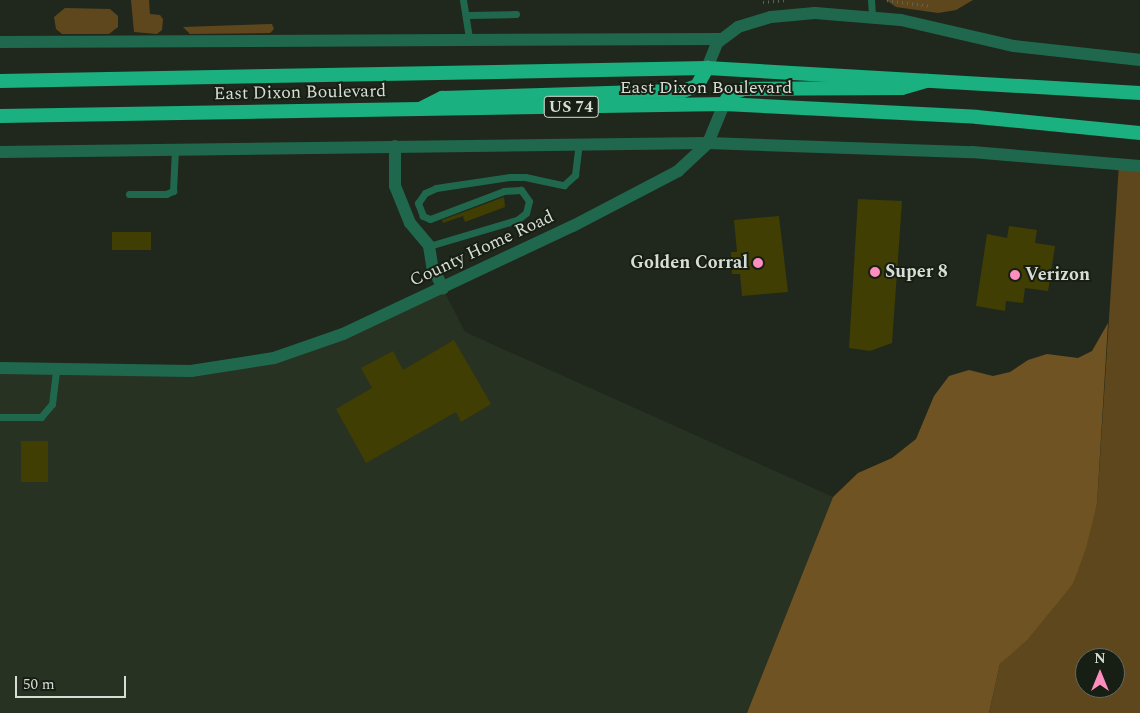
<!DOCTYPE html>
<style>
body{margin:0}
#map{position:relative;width:1140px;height:713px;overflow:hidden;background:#20281d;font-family:Spectral,serif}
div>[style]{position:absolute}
.built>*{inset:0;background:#283223}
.green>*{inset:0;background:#5f471d}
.forest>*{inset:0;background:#6f5322}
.building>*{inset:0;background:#403e02;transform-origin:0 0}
.path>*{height:2.5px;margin-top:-1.25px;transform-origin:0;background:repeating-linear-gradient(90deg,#5d645a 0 1px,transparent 0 5px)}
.service>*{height:7px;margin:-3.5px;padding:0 3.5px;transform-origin:3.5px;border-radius:3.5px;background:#20684d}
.minor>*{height:12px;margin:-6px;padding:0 6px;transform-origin:6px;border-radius:6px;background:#20684d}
.tertiary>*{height:12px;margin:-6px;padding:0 6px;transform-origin:6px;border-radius:6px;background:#20684d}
.trunk>*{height:14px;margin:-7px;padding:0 7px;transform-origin:7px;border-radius:7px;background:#1ab080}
.dots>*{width:14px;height:14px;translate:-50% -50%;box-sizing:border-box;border:2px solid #171e13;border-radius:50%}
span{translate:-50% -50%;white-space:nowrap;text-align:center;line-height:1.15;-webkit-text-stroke:4px #171e13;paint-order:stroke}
.shield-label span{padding:1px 4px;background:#171e13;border:1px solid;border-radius:4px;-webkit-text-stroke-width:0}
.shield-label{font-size:16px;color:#d7ddd5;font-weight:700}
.street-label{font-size:18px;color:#d7ddd5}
.poi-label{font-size:18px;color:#d7ddd5;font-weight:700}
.right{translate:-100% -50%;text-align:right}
.left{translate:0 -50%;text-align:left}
.north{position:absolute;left:1075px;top:648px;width:50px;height:50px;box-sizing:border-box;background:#171e13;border:1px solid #646a61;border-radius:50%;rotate:0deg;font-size:14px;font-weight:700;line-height:20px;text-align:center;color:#d7ddd5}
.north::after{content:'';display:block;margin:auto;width:18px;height:22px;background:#fd8ebe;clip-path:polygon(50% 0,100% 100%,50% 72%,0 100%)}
.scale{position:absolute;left:15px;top:676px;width:111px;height:22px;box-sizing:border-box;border:2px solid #d7ddd5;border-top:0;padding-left:6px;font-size:15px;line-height:18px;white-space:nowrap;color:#d7ddd5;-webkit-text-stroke:4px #171e13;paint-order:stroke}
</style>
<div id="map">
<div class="built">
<div style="clip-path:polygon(443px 289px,465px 332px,833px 497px,747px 713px,0 713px,0 368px,191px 371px,285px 355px)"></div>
</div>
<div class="green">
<div style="clip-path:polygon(131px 0,149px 0,150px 14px,160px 15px,163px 19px,162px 30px,157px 34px,134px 32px)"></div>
<div style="clip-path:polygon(886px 0,973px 0,956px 10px,938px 13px,896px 7px)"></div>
<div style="clip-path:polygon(65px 8px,110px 9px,118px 16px,118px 27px,109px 34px,62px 34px,56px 29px,54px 17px)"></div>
<div style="clip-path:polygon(272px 24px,274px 29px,270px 33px,190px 34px,183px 27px)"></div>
<div style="clip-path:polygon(evenodd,1119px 164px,1140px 166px,1140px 713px,989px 713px,1000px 664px,1073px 584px,1097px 504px,1119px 164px,1085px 658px,1115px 658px,1115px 688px,1085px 688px,1085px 658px)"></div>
</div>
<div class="forest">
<div style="clip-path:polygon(1108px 323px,1097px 504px,1086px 548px,1073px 584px,1027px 640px,1000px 664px,989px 713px,747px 713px,833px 497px,858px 473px,892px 458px,916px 439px,934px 396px,949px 376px,969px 370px,993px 376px,1010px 372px,1028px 360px,1047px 354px,1078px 358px,1092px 351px)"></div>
</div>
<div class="building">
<div style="clip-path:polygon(504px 197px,505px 207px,465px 222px,463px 216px,443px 223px,442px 220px)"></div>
<div style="clip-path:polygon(858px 199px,902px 201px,892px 343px,870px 351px,849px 348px)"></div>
<div style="clip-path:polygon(779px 216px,788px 292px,742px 296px,740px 274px,732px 274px,731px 252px,737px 252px,734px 220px)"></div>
<div style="clip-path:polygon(1009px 226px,1037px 230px,1035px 243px,1055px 246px,1048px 291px,1025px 288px,1023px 303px,1006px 301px,1005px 311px,976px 306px,987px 234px,1007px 238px)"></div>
<div style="left:112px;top:232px;width:39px;height:18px"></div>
<div style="clip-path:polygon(454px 340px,491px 404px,461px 422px,456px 412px,366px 463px,336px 409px,372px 388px,361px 368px,393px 351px,403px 370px)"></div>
<div style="left:21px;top:441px;width:27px;height:41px"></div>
</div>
<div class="path">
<div style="left:887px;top:0;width:44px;rotate:7.8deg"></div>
<div style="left:763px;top:2px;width:21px;rotate:-5deg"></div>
</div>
<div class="service">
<div style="left:463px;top:0;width:39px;rotate:81deg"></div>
<div style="left:871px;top:0;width:16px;rotate:86deg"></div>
<div style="left:468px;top:15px;width:48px;rotate:-1.2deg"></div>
<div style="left:129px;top:194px;width:37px"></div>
<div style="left:166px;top:194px;width:8px;rotate:-23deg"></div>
<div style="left:173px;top:191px;width:42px;rotate:-87.3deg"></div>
<div style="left:429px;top:246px;width:92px;rotate:-16.5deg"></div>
<div style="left:517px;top:220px;width:11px;rotate:-38deg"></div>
<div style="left:526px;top:213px;width:12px;rotate:-76deg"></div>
<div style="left:529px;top:201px;width:14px;rotate:-126deg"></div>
<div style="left:521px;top:190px;width:17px;rotate:177deg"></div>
<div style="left:504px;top:191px;width:79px;rotate:159.3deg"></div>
<div style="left:430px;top:219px;width:8px;rotate:-157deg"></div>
<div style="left:423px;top:216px;width:14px;rotate:-111deg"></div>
<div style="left:418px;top:203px;width:12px;rotate:-55deg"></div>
<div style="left:425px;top:193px;width:12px;rotate:-24deg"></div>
<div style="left:436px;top:188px;width:75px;rotate:-8.5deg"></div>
<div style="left:510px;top:177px;width:15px"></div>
<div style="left:525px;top:177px;width:40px;rotate:12deg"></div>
<div style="left:564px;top:185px;width:15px;rotate:-42deg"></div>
<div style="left:575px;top:175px;width:31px;rotate:-83deg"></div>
<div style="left:0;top:417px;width:41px"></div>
<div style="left:41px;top:417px;width:17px;rotate:-50deg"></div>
<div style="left:52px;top:404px;width:35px;rotate:-83deg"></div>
</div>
<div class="minor">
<div style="left:0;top:42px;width:721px;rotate:-0.24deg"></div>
<div style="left:707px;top:68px;width:27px;rotate:-68deg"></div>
<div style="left:717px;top:43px;width:26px;rotate:-37deg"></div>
<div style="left:738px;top:27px;width:34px;rotate:-17deg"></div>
<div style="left:771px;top:17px;width:44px;rotate:-5.2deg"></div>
<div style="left:815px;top:13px;width:86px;rotate:4.7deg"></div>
<div style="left:901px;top:20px;width:116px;rotate:13deg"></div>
<div style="left:1014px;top:46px;width:127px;rotate:6.3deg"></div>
<div style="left:395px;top:146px;width:40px;rotate:90deg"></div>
<div style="left:395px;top:186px;width:40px;rotate:68deg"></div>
<div style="left:410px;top:223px;width:30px;rotate:50deg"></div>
<div style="left:429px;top:246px;width:20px;rotate:81deg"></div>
<div style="left:432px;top:266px;width:25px;rotate:64deg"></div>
<div style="left:0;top:152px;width:708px;rotate:-0.73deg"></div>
<div style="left:708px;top:143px;width:264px;rotate:2deg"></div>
<div style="left:972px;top:152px;width:169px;rotate:4.8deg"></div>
</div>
<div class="tertiary">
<div style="left:0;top:368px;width:191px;rotate:0.9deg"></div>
<div style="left:191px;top:371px;width:84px;rotate:-8.9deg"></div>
<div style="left:274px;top:358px;width:73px;rotate:-19.2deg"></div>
<div style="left:343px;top:334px;width:254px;rotate:-25.2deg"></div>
<div style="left:573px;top:226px;width:119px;rotate:-27.6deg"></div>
<div style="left:678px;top:171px;width:41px;rotate:-43deg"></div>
<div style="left:708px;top:143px;width:42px;rotate:-67.7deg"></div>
</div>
<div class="trunk">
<div style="left:0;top:81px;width:707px;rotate:-1.05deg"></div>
<div style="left:707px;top:68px;width:434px;rotate:3.3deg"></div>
<div style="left:724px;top:104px;width:12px;rotate:-59deg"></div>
<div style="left:730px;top:94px;width:15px;rotate:-20deg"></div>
<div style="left:744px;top:89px;width:158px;rotate:-0.4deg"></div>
<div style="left:902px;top:88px;width:26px;rotate:-16deg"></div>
<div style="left:420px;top:109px;width:25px;rotate:-27deg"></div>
<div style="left:442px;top:98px;width:241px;rotate:-1.7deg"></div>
<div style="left:683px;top:91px;width:15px;rotate:-20deg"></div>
<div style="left:697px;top:86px;width:21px;rotate:-61deg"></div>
<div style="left:0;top:116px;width:724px;rotate:-0.95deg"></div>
<div style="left:724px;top:104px;width:253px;rotate:2.9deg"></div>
<div style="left:977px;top:117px;width:164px;rotate:5.6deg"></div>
</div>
<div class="dots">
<div style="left:758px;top:263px;background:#fd8ebe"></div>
<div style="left:875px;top:272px;background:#fd8ebe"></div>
<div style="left:1015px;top:275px;background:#fd8ebe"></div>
</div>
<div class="shield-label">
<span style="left:571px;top:107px">US 74</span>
</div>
<div class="street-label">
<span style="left:706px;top:88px">East Dixon Boulevard</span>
<span style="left:300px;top:93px;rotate:-1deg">East Dixon Boulevard</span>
<span style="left:482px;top:249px;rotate:-25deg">County Home Road</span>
</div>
<div class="poi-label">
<span class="right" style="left:748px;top:263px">Golden Corral</span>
<span class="left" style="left:885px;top:272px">Super 8</span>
<span class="left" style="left:1025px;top:275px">Verizon</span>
</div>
<div class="north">N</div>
<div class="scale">50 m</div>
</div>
